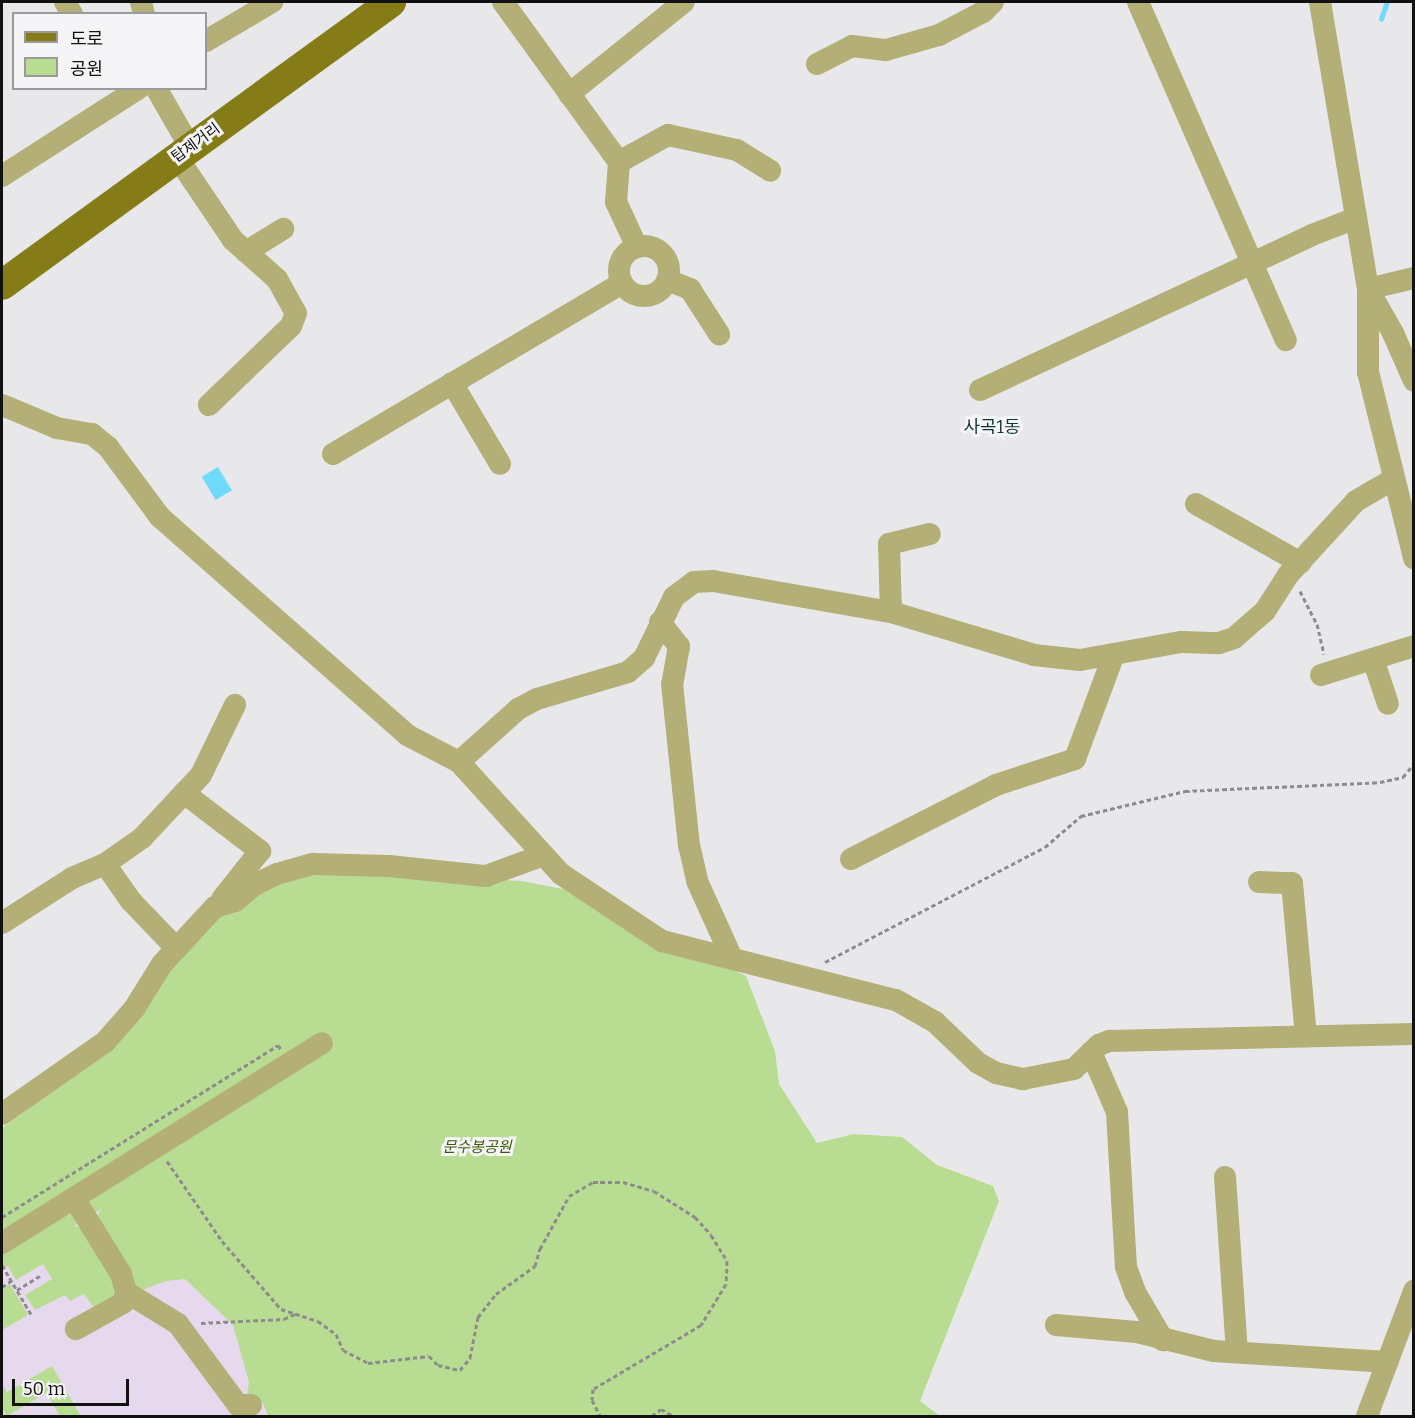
<!DOCTYPE html>
<meta charset="utf-8">
<style>
body{margin:0}
#map{position:relative;width:1415px;height:1418px;overflow:hidden;background:#e8e8eb;font-family:Bitter,"Noto Sans KR",serif}
div>[style]{position:absolute}
.industrial>*{inset:0;background:#e6d9ed}
.green>*{inset:0;background:#b8dc91}
.water>*{inset:0;background:#6fdbfa;transform-origin:0 0}
.stream>*{height:4.5px;margin:-2.25px;padding:0 2.25px;transform-origin:2.25px;border-radius:2.25px;background:#6fdbfa}
.path>*{height:3px;margin-top:-1.5px;transform-origin:0;background:repeating-linear-gradient(90deg,#8c8c8f 0 4.5px,transparent 0 7.5px)}
.minor>*{height:22px;margin:-11px;padding:0 11px;transform-origin:11px;border-radius:11px;background:#b3af76}
.minor>.ring{margin:-11px;padding:0;box-sizing:content-box;background:none;border:22px solid #b3af76;border-radius:50%}
.major>*{height:30px;margin:-15px;padding:0 15px;transform-origin:15px;border-radius:15px;background:#857c17}
span{translate:-50% -50%;white-space:nowrap;text-align:center;line-height:1.15;-webkit-text-stroke:6px #f5f5f8;paint-order:stroke}
.street-label{font-size:15px;color:#111112}
.park-label{font-size:15px;color:#3b5903;font-style:italic}
.quarter-label{font-size:18px;color:#123537}
.frame{position:absolute;inset:0;border:3px solid #111112;pointer-events:none}
.legend{position:absolute;left:12px;top:12px;width:195px;height:78px;box-sizing:border-box;background:#f5f5f8;border:2px solid #9a9a9c;margin:0;padding:8px 10px;list-style:none;font-size:18px;color:#111112}
.legend li{display:flex;align-items:center;gap:12px;height:30px}
.legend b{width:30px;border:2px solid #9a9a9c}
.scale{position:absolute;left:12px;top:1379px;width:117px;height:27px;box-sizing:border-box;border:3px solid #111112;border-top:0;padding-left:8px;font-size:18px;line-height:21px;white-space:nowrap;color:#111112;-webkit-text-stroke:4px #f5f5f8;paint-order:stroke}
</style>
<div id="map">
<div class="industrial">
<div style="clip-path:polygon(151px 1178px,319px 1416px,2px 1416px,2px 1270px)"></div>
</div>
<div class="green">
<div style="clip-path:polygon(275px 868px,522px 881px,568px 890px,746px 976px,775px 1051px,779px 1084px,817px 1143px,854px 1134px,902px 1137px,937px 1165px,993px 1186px,999px 1201px,920px 1401px,940px 1416px,268px 1416px,263px 1403px,246px 1403px,249px 1382px,233px 1325px,185px 1279px,166px 1281px,137px 1292px,94px 1222px,101px 1209px,74px 1226px,86px 1229px,116px 1282px,113px 1296px,96px 1310px,84px 1294px,70px 1301px,65px 1295px,35px 1310px,25px 1295px,52px 1279px,43px 1264px,16px 1280px,8px 1266px,2px 1270px,2px 1128px,67px 1081px,193px 938px)"></div>
<div style="clip-path:polygon(10px 1284px,28px 1315px,2px 1330px,2px 1290px)"></div>
<div style="clip-path:polygon(52px 1366px,80px 1415px,97px 1416px,60px 1416px,46px 1393px,7px 1416px,2px 1408px,2px 1384px,7px 1392px)"></div>
</div>
<div class="water">
<div style="left:218px;top:467px;width:27px;height:19px;rotate:59deg"></div>
</div>
<div class="stream">
<div style="left:1381px;top:19px;width:18px;rotate:-71deg"></div>
</div>
<div class="path">
<div style="left:1300px;top:591px;width:37px;rotate:63deg"></div>
<div style="left:1317px;top:624px;width:31px;rotate:77deg"></div>
<div style="left:825px;top:962px;width:248px;rotate:-27.6deg"></div>
<div style="left:1045px;top:847px;width:48px;rotate:-40.7deg"></div>
<div style="left:1081px;top:816px;width:107px;rotate:-13.5deg"></div>
<div style="left:1185px;top:791px;width:195px;rotate:-2.6deg"></div>
<div style="left:1380px;top:782px;width:24px;rotate:-12deg"></div>
<div style="left:1403px;top:777px;width:17px;rotate:-50deg"></div>
<div style="left:167px;top:1161px;width:97px;rotate:55.5deg"></div>
<div style="left:222px;top:1241px;width:90px;rotate:49.1deg"></div>
<div style="left:281px;top:1309px;width:39px;rotate:18deg"></div>
<div style="left:318px;top:1321px;width:22px;rotate:36deg"></div>
<div style="left:336px;top:1334px;width:17px;rotate:66deg"></div>
<div style="left:343px;top:1350px;width:28px;rotate:27deg"></div>
<div style="left:368px;top:1363px;width:61px;rotate:-6.5deg"></div>
<div style="left:429px;top:1356px;width:13px;rotate:45deg"></div>
<div style="left:438px;top:1365px;width:23px;rotate:13deg"></div>
<div style="left:460px;top:1370px;width:16px;rotate:-50deg"></div>
<div style="left:470px;top:1358px;width:42px;rotate:-79deg"></div>
<div style="left:478px;top:1317px;width:29px;rotate:-52deg"></div>
<div style="left:496px;top:1294px;width:48px;rotate:-35.7deg"></div>
<div style="left:535px;top:1266px;width:18px;rotate:-74deg"></div>
<div style="left:540px;top:1249px;width:60px;rotate:-61.3deg"></div>
<div style="left:569px;top:1196px;width:28px;rotate:-30deg"></div>
<div style="left:593px;top:1182px;width:30px"></div>
<div style="left:623px;top:1182px;width:32px;rotate:16deg"></div>
<div style="left:654px;top:1191px;width:49px;rotate:32.4deg"></div>
<div style="left:695px;top:1217px;width:24px;rotate:48deg"></div>
<div style="left:711px;top:1235px;width:31px;rotate:58deg"></div>
<div style="left:727px;top:1261px;width:23px;rotate:92deg"></div>
<div style="left:726px;top:1284px;width:48px;rotate:121.4deg"></div>
<div style="left:701px;top:1325px;width:126px;rotate:149.3deg"></div>
<div style="left:593px;top:1389px;width:11px;rotate:95deg"></div>
<div style="left:592px;top:1400px;width:18px;rotate:63deg"></div>
<div style="left:2px;top:1217px;width:325px;rotate:-31.9deg"></div>
<div style="left:278px;top:1045px;width:5px;rotate:53deg"></div>
<div style="left:2px;top:1265px;width:59px;rotate:59.5deg"></div>
<div style="left:2px;top:1287px;width:11px;rotate:-34deg"></div>
<div style="left:17px;top:1290px;width:28px;rotate:-32deg"></div>
<div style="left:201px;top:1323px;width:83px;rotate:-2.8deg"></div>
<div style="left:284px;top:1319px;width:12px;rotate:-24deg"></div>
<div style="left:652px;top:1416px;width:11px;rotate:-38deg"></div>
<div style="left:661px;top:1409px;width:14px;rotate:30deg"></div>
</div>
<div class="minor">
<div style="left:65px;top:2px;width:14px;rotate:60deg"></div>
<div style="left:141px;top:2px;width:12px;rotate:76deg"></div>
<div style="left:503px;top:2px;width:198px;rotate:54.1deg"></div>
<div style="left:619px;top:162px;width:56px;rotate:-28.9deg"></div>
<div style="left:668px;top:135px;width:71px;rotate:12.3deg"></div>
<div style="left:737px;top:150px;width:39px;rotate:32deg"></div>
<div style="left:1138px;top:2px;width:369px;rotate:66.4deg"></div>
<div style="left:1320px;top:2px;width:291px;rotate:80.5deg"></div>
<div style="left:1368px;top:289px;width:83px;rotate:90deg"></div>
<div style="left:1368px;top:372px;width:192px;rotate:76.1deg"></div>
<div style="left:206px;top:41px;width:77px;rotate:-30.6deg"></div>
<div style="left:817px;top:64px;width:39px;rotate:-27deg"></div>
<div style="left:852px;top:46px;width:34px;rotate:7deg"></div>
<div style="left:886px;top:50px;width:55px;rotate:-15.8deg"></div>
<div style="left:939px;top:35px;width:50px;rotate:-27.6deg"></div>
<div style="left:983px;top:12px;width:14px;rotate:-45deg"></div>
<div style="left:156px;top:88px;width:68px;rotate:60deg"></div>
<div style="left:569px;top:94px;width:147px;rotate:-38.7deg"></div>
<div style="left:177px;top:157px;width:100px;rotate:56deg"></div>
<div style="left:233px;top:240px;width:59px;rotate:41.6deg"></div>
<div style="left:277px;top:279px;width:39px;rotate:61deg"></div>
<div style="left:296px;top:313px;width:14px;rotate:111deg"></div>
<div style="left:291px;top:326px;width:114px;rotate:136.1deg"></div>
<div style="left:619px;top:162px;width:40px;rotate:94.3deg"></div>
<div style="left:616px;top:202px;width:50px;rotate:65deg"></div>
<div style="left:2px;top:176px;width:163px;rotate:-32.7deg"></div>
<div class="ring" style="left:619px;top:246px;width:28px;height:28px"></div>
<div style="left:246px;top:252px;width:44px;rotate:-31.9deg"></div>
<div style="left:1414px;top:278px;width:47px;rotate:166.6deg"></div>
<div style="left:1368px;top:289px;width:51px;rotate:60.4deg"></div>
<div style="left:1393px;top:333px;width:52px;rotate:66.4deg"></div>
<div style="left:667px;top:280px;width:25px;rotate:21deg"></div>
<div style="left:690px;top:289px;width:54px;rotate:57.2deg"></div>
<div style="left:452px;top:383px;width:94px;rotate:59.3deg"></div>
<div style="left:980px;top:390px;width:366px;rotate:-25deg"></div>
<div style="left:1312px;top:235px;width:47px;rotate:-21.1deg"></div>
<div style="left:2px;top:405px;width:60px;rotate:22.7deg"></div>
<div style="left:57px;top:428px;width:36px;rotate:10deg"></div>
<div style="left:92px;top:434px;width:21px;rotate:39deg"></div>
<div style="left:108px;top:447px;width:87px;rotate:53.4deg"></div>
<div style="left:160px;top:517px;width:329px;rotate:41.4deg"></div>
<div style="left:407px;top:735px;width:59px;rotate:27.4deg"></div>
<div style="left:459px;top:762px;width:151px;rotate:47.7deg"></div>
<div style="left:561px;top:874px;width:121px;rotate:33.6deg"></div>
<div style="left:662px;top:941px;width:241px;rotate:14.2deg"></div>
<div style="left:896px;top:1000px;width:45px;rotate:29.4deg"></div>
<div style="left:935px;top:1022px;width:59px;rotate:43.6deg"></div>
<div style="left:978px;top:1063px;width:21px;rotate:29deg"></div>
<div style="left:996px;top:1073px;width:28px;rotate:13deg"></div>
<div style="left:1023px;top:1079px;width:52px;rotate:-11.1deg"></div>
<div style="left:1074px;top:1069px;width:35px;rotate:-44deg"></div>
<div style="left:1099px;top:1045px;width:11px;rotate:-22deg"></div>
<div style="left:1109px;top:1041px;width:305px;rotate:-1.3deg"></div>
<div style="left:333px;top:454px;width:336px;rotate:-30.6deg"></div>
<div style="left:1196px;top:504px;width:120px;rotate:29.3deg"></div>
<div style="left:891px;top:612px;width:68px;rotate:-91.7deg"></div>
<div style="left:889px;top:544px;width:42px;rotate:-13.7deg"></div>
<div style="left:660px;top:622px;width:31px;rotate:52deg"></div>
<div style="left:679px;top:646px;width:39px;rotate:100deg"></div>
<div style="left:672px;top:684px;width:162px;rotate:84deg"></div>
<div style="left:689px;top:845px;width:37px;rotate:77deg"></div>
<div style="left:697px;top:881px;width:82px;rotate:65.6deg"></div>
<div style="left:1373px;top:659px;width:47px;rotate:71.6deg"></div>
<div style="left:1321px;top:675px;width:97px;rotate:-17.3deg"></div>
<div style="left:459px;top:762px;width:79px;rotate:-41.9deg"></div>
<div style="left:518px;top:709px;width:21px;rotate:-28deg"></div>
<div style="left:537px;top:699px;width:95px;rotate:-16.5deg"></div>
<div style="left:628px;top:672px;width:21px;rotate:-41deg"></div>
<div style="left:644px;top:658px;width:68px;rotate:-63.8deg"></div>
<div style="left:674px;top:597px;width:25px;rotate:-37deg"></div>
<div style="left:694px;top:582px;width:19px;rotate:-3deg"></div>
<div style="left:713px;top:581px;width:181px;rotate:9.9deg"></div>
<div style="left:891px;top:612px;width:149px;rotate:16.7deg"></div>
<div style="left:1034px;top:655px;width:46px;rotate:6.2deg"></div>
<div style="left:1080px;top:660px;width:103px;rotate:-10.1deg"></div>
<div style="left:1181px;top:642px;width:38px;rotate:2deg"></div>
<div style="left:1219px;top:643px;width:16px;rotate:-18deg"></div>
<div style="left:1234px;top:638px;width:41px;rotate:-41.1deg"></div>
<div style="left:1265px;top:611px;width:43px;rotate:-57.4deg"></div>
<div style="left:1288px;top:575px;width:100px;rotate:-47.4deg"></div>
<div style="left:1356px;top:501px;width:42px;rotate:-30.3deg"></div>
<div style="left:184px;top:793px;width:96px;rotate:37.3deg"></div>
<div style="left:260px;top:851px;width:61px;rotate:128.4deg"></div>
<div style="left:851px;top:859px;width:163px;rotate:-27deg"></div>
<div style="left:996px;top:785px;width:83px;rotate:-18.2deg"></div>
<div style="left:1075px;top:759px;width:112px;rotate:-69.6deg"></div>
<div style="left:105px;top:864px;width:45px;rotate:54.9deg"></div>
<div style="left:131px;top:901px;width:66px;rotate:46.2deg"></div>
<div style="left:1259px;top:882px;width:33px;rotate:2deg"></div>
<div style="left:1292px;top:883px;width:154px;rotate:84.8deg"></div>
<div style="left:2px;top:923px;width:83px;rotate:-32.7deg"></div>
<div style="left:72px;top:878px;width:36px;rotate:-23deg"></div>
<div style="left:105px;top:864px;width:45px;rotate:-35.1deg"></div>
<div style="left:142px;top:838px;width:86px;rotate:-46.9deg"></div>
<div style="left:201px;top:775px;width:78px;rotate:-64.1deg"></div>
<div style="left:1091px;top:1052px;width:65px;rotate:66.6deg"></div>
<div style="left:1117px;top:1112px;width:155px;rotate:86.7deg"></div>
<div style="left:1126px;top:1267px;width:27px;rotate:70deg"></div>
<div style="left:1135px;top:1292px;width:56px;rotate:59.7deg"></div>
<div style="left:2px;top:1114px;width:126px;rotate:-35deg"></div>
<div style="left:105px;top:1042px;width:44px;rotate:-48.7deg"></div>
<div style="left:134px;top:1009px;width:53px;rotate:-58.1deg"></div>
<div style="left:162px;top:964px;width:78px;rotate:-47.1deg"></div>
<div style="left:215px;top:907px;width:21px;rotate:-17deg"></div>
<div style="left:235px;top:901px;width:25px;rotate:-40deg"></div>
<div style="left:254px;top:885px;width:25px;rotate:-26deg"></div>
<div style="left:277px;top:874px;width:37px;rotate:-16deg"></div>
<div style="left:313px;top:864px;width:76px;rotate:1.5deg"></div>
<div style="left:389px;top:866px;width:98px;rotate:5.9deg"></div>
<div style="left:486px;top:876px;width:59px;rotate:-20deg"></div>
<div style="left:1225px;top:1177px;width:174px;rotate:86.1deg"></div>
<div style="left:74px;top:1198px;width:89px;rotate:58.3deg"></div>
<div style="left:121px;top:1274px;width:19px;rotate:74deg"></div>
<div style="left:126px;top:1292px;width:11px;rotate:105deg"></div>
<div style="left:123px;top:1303px;width:54px;rotate:151deg"></div>
<div style="left:2px;top:1243px;width:377px;rotate:-32deg"></div>
<div style="left:126px;top:1292px;width:61px;rotate:31.6deg"></div>
<div style="left:178px;top:1324px;width:101px;rotate:53.5deg"></div>
<div style="left:238px;top:1405px;width:13px"></div>
<div style="left:1056px;top:1325px;width:81px;rotate:4.9deg"></div>
<div style="left:1137px;top:1332px;width:79px;rotate:13.9deg"></div>
<div style="left:1214px;top:1351px;width:174px;rotate:3.6deg"></div>
<div style="left:1367px;top:1416px;width:134px;rotate:-69.4deg"></div>
</div>
<div class="major">
<div style="left:2px;top:285px;width:481px;rotate:-36deg"></div>
</div>
<div class="street-label">
<span style="left:196px;top:143px;rotate:-36deg">탑제거리</span>
</div>
<div class="park-label">
<span style="left:477px;top:1148px">문수봉공원</span>
</div>
<div class="quarter-label">
<span style="left:992px;top:427px">사곡1동</span>
</div>
<div class="frame"></div>
<ul class="legend">
<li><b style="height:8px;background:#857c17"></b>도로</li>
<li><b style="height:16px;background:#b8dc91"></b>공원</li>
</ul>
<div class="scale">50 m</div>
</div>
